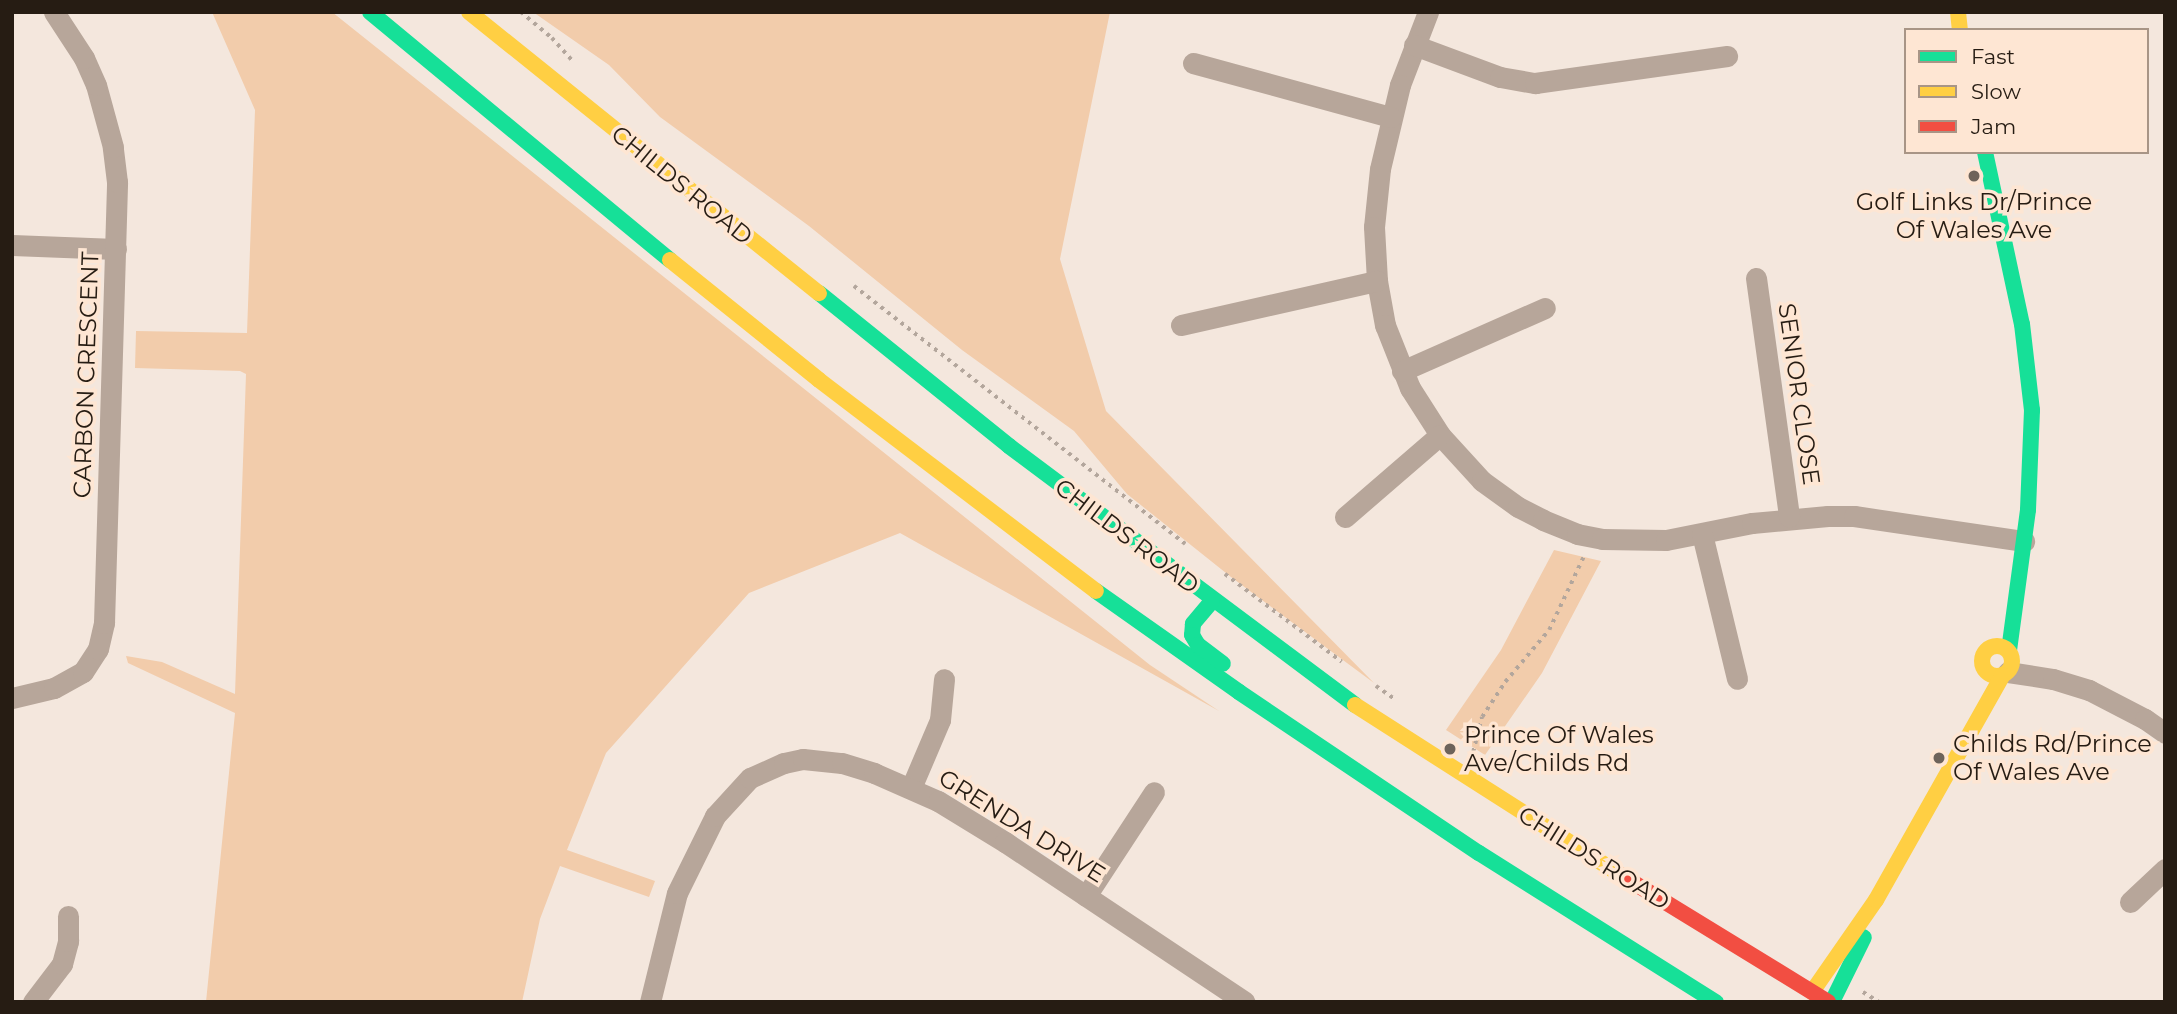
<!DOCTYPE html>
<style>
body{margin:0}
#map{position:relative;width:2177px;height:1014px;overflow:hidden;background:#f4e7dd;font-family:Montserrat,sans-serif}
div>[style]{position:absolute}
.green>*{inset:0;background:#f2ccab}
.path>*{height:3.5px;margin-top:-1.75px;transform-origin:0;background:repeating-linear-gradient(90deg,#b3a69c 0 3.5px,transparent 0 8.5px)}
.street>*{height:21px;margin:-10.5px;padding:0 10.5px;transform-origin:10.5px;border-radius:10.5px;background:#b7a69a}
.fast>*{height:16px;margin:-8px;padding:0 8px;transform-origin:8px;border-radius:8px;background:#16e098}
.slow>*{height:16px;margin:-8px;padding:0 8px;transform-origin:8px;border-radius:8px;background:#ffcf43}
.slow>.ring{margin:-8px;padding:0;box-sizing:content-box;background:none;border:16px solid #ffcf43;border-radius:50%}
.jam>*{height:16px;margin:-8px;padding:0 8px;transform-origin:8px;border-radius:8px;background:#f24e42}
.dots>*{width:19px;height:19px;translate:-50% -50%;box-sizing:border-box;border:4px solid #fee6d3;border-radius:50%}
span{translate:-50% -50%;white-space:nowrap;text-align:center;line-height:1.15;-webkit-text-stroke:7px #fee6d3;paint-order:stroke}
.street-label{font-size:24px;color:#261c13}
.poi-label{font-size:24px;color:#261c13}
.left{translate:0 -50%;text-align:left}
.frame{position:absolute;inset:0;border:14px solid #261c13;pointer-events:none}
.legend{position:absolute;left:1904px;top:28px;width:245px;height:126px;box-sizing:border-box;background:#fee6d3;border:2px solid #a89586;margin:0;padding:9px 12px;list-style:none;font-size:21px;color:#261c13}
.legend li{display:flex;align-items:center;gap:14px;height:35px}
.legend b{width:35px;border:2px solid #a89586}
</style>
<div id="map">
<div class="green">
<div style="clip-path:polygon(212px 12px,332px 12px,1150px 665px,1219px 711px,900px 533px,749px 593px,606px 753px,567px 850px,655px 881px,649px 897px,560px 866px,540px 919px,522px 1002px,206px 1002px,235px 713px,128px 663px,126px 656px,162px 662px,235px 694px,246px 374px,240px 371px,135px 368px,136px 331px,247px 333px,255px 110px)"></div>
<div style="clip-path:polygon(533px 12px,1110px 12px,1060px 259px,1106px 411px,1374px 683px,1231px 577px,1127px 494px,1074px 431px,962px 350px,809px 226px,660px 117px,609px 65px)"></div>
<div style="clip-path:polygon(1554px 550px,1601px 561px,1542px 673px,1485px 755px,1446px 730px,1501px 650px)"></div>
</div>
<div class="path">
<div style="left:521px;top:12px;width:40px;rotate:40deg"></div>
<div style="left:552px;top:38px;width:31px;rotate:48deg"></div>
<div style="left:854px;top:286px;width:420px;rotate:37.9deg"></div>
<div style="left:1225px;top:574px;width:146px;rotate:36.9deg"></div>
<div style="left:1376px;top:686px;width:24px;rotate:35deg"></div>
<div style="left:1473px;top:752px;width:36px;rotate:-76deg"></div>
<div style="left:1482px;top:717px;width:42px;rotate:-56.7deg"></div>
<div style="left:1505px;top:682px;width:68px;rotate:-49.8deg"></div>
<div style="left:1549px;top:630px;width:82px;rotate:-64.7deg"></div>
<div style="left:1863px;top:992px;width:19px;rotate:32deg"></div>
</div>
<div class="street">
<div style="left:1428px;top:12px;width:78px;rotate:111deg"></div>
<div style="left:1400px;top:85px;width:86px;rotate:103.4deg"></div>
<div style="left:1380px;top:169px;width:58px;rotate:95.9deg"></div>
<div style="left:1374px;top:227px;width:54px;rotate:86.8deg"></div>
<div style="left:1377px;top:281px;width:45px;rotate:79.7deg"></div>
<div style="left:1385px;top:325px;width:68px;rotate:68.4deg"></div>
<div style="left:1410px;top:388px;width:56px;rotate:57.4deg"></div>
<div style="left:1440px;top:435px;width:62px;rotate:47.6deg"></div>
<div style="left:1482px;top:481px;width:44px;rotate:35.8deg"></div>
<div style="left:1518px;top:507px;width:28px;rotate:27deg"></div>
<div style="left:1543px;top:520px;width:37px;rotate:22deg"></div>
<div style="left:1577px;top:534px;width:25px;rotate:11deg"></div>
<div style="left:1602px;top:539px;width:64px;rotate:0.9deg"></div>
<div style="left:1666px;top:540px;width:88px;rotate:-11.2deg"></div>
<div style="left:1752px;top:523px;width:76px;rotate:-5.3deg"></div>
<div style="left:1828px;top:516px;width:26px"></div>
<div style="left:1854px;top:516px;width:172px;rotate:8.4deg"></div>
<div style="left:1414px;top:45px;width:92px;rotate:20.4deg"></div>
<div style="left:1500px;top:77px;width:36px;rotate:10deg"></div>
<div style="left:1535px;top:83px;width:194px;rotate:-8deg"></div>
<div style="left:1193px;top:63px;width:205px;rotate:15.3deg"></div>
<div style="left:12px;top:245px;width:104px;rotate:2.2deg"></div>
<div style="left:1756px;top:278px;width:241px;rotate:82.1deg"></div>
<div style="left:1181px;top:325px;width:201px;rotate:-12.7deg"></div>
<div style="left:1402px;top:371px;width:156px;rotate:-23.8deg"></div>
<div style="left:1345px;top:517px;width:125px;rotate:-40.8deg"></div>
<div style="left:1702px;top:534px;width:149px;rotate:76.4deg"></div>
<div style="left:2008px;top:672px;width:46px;rotate:8.8deg"></div>
<div style="left:2053px;top:679px;width:38px;rotate:17deg"></div>
<div style="left:2089px;top:690px;width:63px;rotate:27.4deg"></div>
<div style="left:2145px;top:719px;width:24px;rotate:35deg"></div>
<div style="left:12px;top:698px;width:43px;rotate:-13.4deg"></div>
<div style="left:54px;top:688px;width:33px;rotate:-29deg"></div>
<div style="left:83px;top:672px;width:27px;rotate:-57deg"></div>
<div style="left:98px;top:649px;width:27px;rotate:-77deg"></div>
<div style="left:104px;top:623px;width:441px;rotate:-88.3deg"></div>
<div style="left:117px;top:182px;width:35px;rotate:-97deg"></div>
<div style="left:113px;top:147px;width:64px;rotate:-105.3deg"></div>
<div style="left:96px;top:85px;width:30px;rotate:-114deg"></div>
<div style="left:84px;top:58px;width:55px;rotate:-123.1deg"></div>
<div style="left:911px;top:788px;width:74px;rotate:-66.9deg"></div>
<div style="left:940px;top:720px;width:41px;rotate:-84.4deg"></div>
<div style="left:1086px;top:896px;width:124px;rotate:-56.8deg"></div>
<div style="left:2130px;top:902px;width:48px;rotate:-43.3deg"></div>
<div style="left:33px;top:1002px;width:48px;rotate:-52.7deg"></div>
<div style="left:62px;top:964px;width:24px;rotate:-75deg"></div>
<div style="left:68px;top:941px;width:25px;rotate:-90deg"></div>
<div style="left:650px;top:1002px;width:112px;rotate:-76.1deg"></div>
<div style="left:677px;top:893px;width:86px;rotate:-63.7deg"></div>
<div style="left:715px;top:816px;width:52px;rotate:-47.4deg"></div>
<div style="left:750px;top:778px;width:37px;rotate:-24deg"></div>
<div style="left:784px;top:763px;width:19px;rotate:-12deg"></div>
<div style="left:803px;top:759px;width:39px;rotate:6deg"></div>
<div style="left:842px;top:763px;width:34px;rotate:17deg"></div>
<div style="left:874px;top:773px;width:70px;rotate:23.6deg"></div>
<div style="left:938px;top:801px;width:79px;rotate:31.5deg"></div>
<div style="left:1005px;top:842px;width:288px;rotate:33.7deg"></div>
</div>
<div class="fast">
<div style="left:370px;top:12px;width:389px;rotate:39.6deg"></div>
<div style="left:1985px;top:152px;width:176px;rotate:77.9deg"></div>
<div style="left:2022px;top:324px;width:87px;rotate:83.4deg"></div>
<div style="left:2032px;top:410px;width:100px;rotate:92.3deg"></div>
<div style="left:2028px;top:510px;width:141px;rotate:97.7deg"></div>
<div style="left:819px;top:293px;width:244px;rotate:38.8deg"></div>
<div style="left:1009px;top:446px;width:432px;rotate:36.8deg"></div>
<div style="left:1096px;top:591px;width:175px;rotate:35.2deg"></div>
<div style="left:1239px;top:692px;width:289px;rotate:33.9deg"></div>
<div style="left:1479px;top:853px;width:280px;rotate:32.2deg"></div>
<div style="left:1212px;top:601px;width:30px;rotate:130deg"></div>
<div style="left:1193px;top:624px;width:11px;rotate:95deg"></div>
<div style="left:1192px;top:635px;width:12px;rotate:59deg"></div>
<div style="left:1198px;top:645px;width:31px;rotate:37deg"></div>
<div style="left:1832px;top:1002px;width:72px;rotate:-63.8deg"></div>
</div>
<div class="slow">
<div style="left:469px;top:12px;width:449px;rotate:38.8deg"></div>
<div style="left:1958px;top:12px;width:18px;rotate:84deg"></div>
<div style="left:670px;top:260px;width:191px;rotate:38.8deg"></div>
<div style="left:819px;top:380px;width:348px;rotate:37.3deg"></div>
<div class="ring" style="left:1982px;top:646px;width:14px;height:14px"></div>
<div style="left:1355px;top:705px;width:316px;rotate:32.6deg"></div>
<div style="left:1812px;top:992px;width:112px;rotate:-55.2deg"></div>
<div style="left:1876px;top:900px;width:258px;rotate:-60.6deg"></div>
</div>
<div class="jam">
<div style="left:1621px;top:875px;width:243px;rotate:31.5deg"></div>
</div>
<div class="dots">
<div style="left:1974px;top:176px;background:#6e635a"></div>
<div style="left:1450px;top:749px;background:#6e635a"></div>
<div style="left:1939px;top:758px;background:#6e635a"></div>
</div>
<div class="street-label">
<span style="left:682px;top:185px;rotate:39deg">CHILDS ROAD</span>
<span style="left:86px;top:375px;rotate:-88deg">CARBON CRESCENT</span>
<span style="left:1799px;top:394px;rotate:82deg">SENIOR CLOSE</span>
<span style="left:1127px;top:536px;rotate:37deg">CHILDS ROAD</span>
<span style="left:1022px;top:826px;rotate:32deg">GRENDA DRIVE</span>
<span style="left:1594px;top:858px;rotate:32deg">CHILDS ROAD</span>
</div>
<div class="poi-label">
<span style="left:1974px;top:216px">Golf Links Dr/Prince<br>Of Wales Ave</span>
<span class="left" style="left:1464px;top:749px">Prince Of Wales<br>Ave/Childs Rd</span>
<span class="left" style="left:1953px;top:758px">Childs Rd/Prince<br>Of Wales Ave</span>
</div>
<div class="frame"></div>
<ul class="legend">
<li><b style="height:9px;background:#16e098"></b>Fast</li>
<li><b style="height:9px;background:#ffcf43"></b>Slow</li>
<li><b style="height:9px;background:#f24e42"></b>Jam</li>
</ul>
</div>
